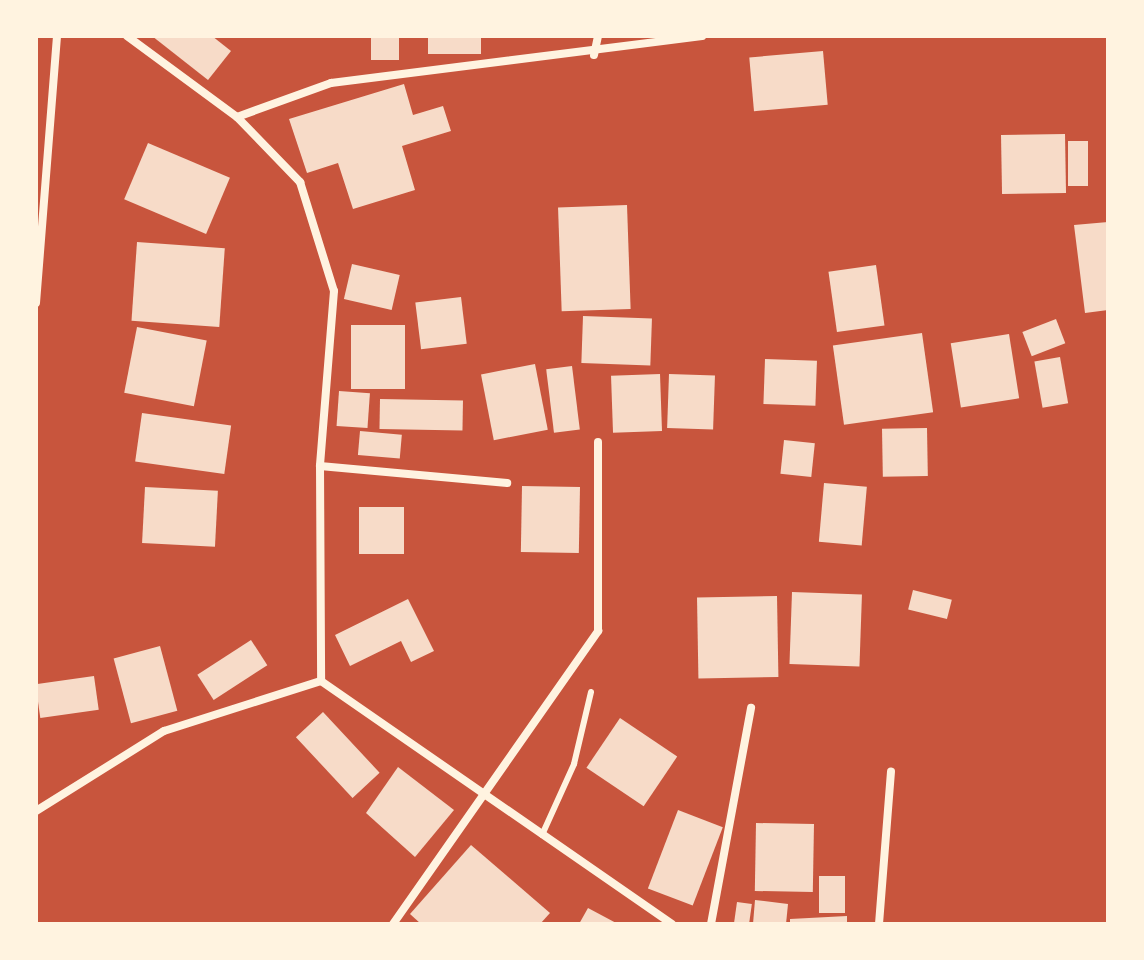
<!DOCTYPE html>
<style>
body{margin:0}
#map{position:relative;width:1144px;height:960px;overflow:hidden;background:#c8553d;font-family:"Alegreya Sans",sans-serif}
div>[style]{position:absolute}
.building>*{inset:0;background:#f7dbc8;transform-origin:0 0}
.service>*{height:6px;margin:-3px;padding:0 3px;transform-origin:3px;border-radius:3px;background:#fff3e0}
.minor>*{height:8px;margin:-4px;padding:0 4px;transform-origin:4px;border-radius:4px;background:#fff3e0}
span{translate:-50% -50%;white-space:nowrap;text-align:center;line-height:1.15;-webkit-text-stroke:6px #fff3e0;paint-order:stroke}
.frame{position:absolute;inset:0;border:38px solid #fff3e0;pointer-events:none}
</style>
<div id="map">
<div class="building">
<div style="clip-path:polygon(152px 36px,212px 36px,231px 51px,208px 80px)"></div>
<div style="left:371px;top:36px;width:28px;height:24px"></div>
<div style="left:428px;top:36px;width:53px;height:18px"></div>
<div style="left:823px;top:51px;width:54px;height:74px;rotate:85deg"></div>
<div style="clip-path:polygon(404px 84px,413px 115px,443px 106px,451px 131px,402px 146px,415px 190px,353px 209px,338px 163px,307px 173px,289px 119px)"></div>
<div style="left:1065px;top:134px;width:59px;height:64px;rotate:89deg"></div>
<div style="left:1068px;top:141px;width:20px;height:45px"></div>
<div style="left:148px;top:143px;width:89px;height:61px;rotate:23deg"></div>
<div style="left:627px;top:205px;width:104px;height:69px;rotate:88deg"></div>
<div style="clip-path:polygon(1108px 222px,1108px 310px,1085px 313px,1074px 225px)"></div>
<div style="left:137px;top:242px;width:88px;height:79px;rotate:4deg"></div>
<div style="left:352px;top:264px;width:49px;height:36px;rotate:13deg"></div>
<div style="left:876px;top:265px;width:61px;height:48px;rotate:82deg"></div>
<div style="left:461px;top:297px;width:47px;height:46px;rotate:83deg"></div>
<div style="left:583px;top:316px;width:69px;height:47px;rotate:2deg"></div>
<div style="left:1056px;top:319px;width:26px;height:36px;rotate:69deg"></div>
<div style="left:351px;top:325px;width:54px;height:64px"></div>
<div style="left:137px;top:327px;width:71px;height:67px;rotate:11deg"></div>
<div style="left:922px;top:333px;width:80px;height:90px;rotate:82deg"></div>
<div style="left:1009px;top:334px;width:65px;height:59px;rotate:81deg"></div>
<div style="left:1060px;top:357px;width:47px;height:26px;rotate:80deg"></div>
<div style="left:765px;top:359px;width:52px;height:45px;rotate:2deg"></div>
<div style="left:535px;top:364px;width:67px;height:55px;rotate:79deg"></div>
<div style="left:572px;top:366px;width:64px;height:26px;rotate:83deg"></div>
<div style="left:660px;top:374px;width:57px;height:49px;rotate:88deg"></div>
<div style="left:669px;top:374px;width:46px;height:54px;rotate:2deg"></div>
<div style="left:339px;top:391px;width:31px;height:35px;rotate:4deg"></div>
<div style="left:380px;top:399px;width:83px;height:30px;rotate:1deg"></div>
<div style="left:142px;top:413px;width:90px;height:49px;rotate:8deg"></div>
<div style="left:927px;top:428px;width:48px;height:45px;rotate:89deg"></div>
<div style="left:360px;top:431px;width:42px;height:24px;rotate:5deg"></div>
<div style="left:784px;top:440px;width:31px;height:34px;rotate:6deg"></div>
<div style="left:824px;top:483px;width:43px;height:59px;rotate:5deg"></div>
<div style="left:522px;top:486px;width:58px;height:66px;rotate:1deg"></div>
<div style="left:145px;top:487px;width:73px;height:56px;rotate:3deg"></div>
<div style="left:359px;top:507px;width:45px;height:47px"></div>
<div style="left:913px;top:590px;width:40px;height:20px;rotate:14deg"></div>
<div style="left:792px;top:592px;width:70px;height:72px;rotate:2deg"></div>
<div style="left:777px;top:596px;width:81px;height:80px;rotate:89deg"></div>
<div style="clip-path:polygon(408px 599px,434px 651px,411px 662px,401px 641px,350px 666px,335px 635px)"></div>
<div style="left:251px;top:640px;width:30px;height:64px;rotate:57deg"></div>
<div style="left:160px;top:646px;width:67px;height:48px;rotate:75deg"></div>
<div style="left:94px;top:676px;width:34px;height:59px;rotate:82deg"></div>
<div style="left:323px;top:712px;width:83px;height:37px;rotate:47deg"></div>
<div style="left:620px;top:718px;width:69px;height:60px;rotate:34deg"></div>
<div style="clip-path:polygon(398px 767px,454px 810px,415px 857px,366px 813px)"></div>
<div style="left:678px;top:810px;width:48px;height:84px;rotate:21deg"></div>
<div style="left:756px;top:823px;width:58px;height:68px;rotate:1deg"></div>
<div style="clip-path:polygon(471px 845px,550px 913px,540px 924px,421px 924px,410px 914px)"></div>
<div style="left:819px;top:876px;width:26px;height:37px"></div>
<div style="clip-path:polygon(755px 900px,788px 904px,786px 924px,753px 924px)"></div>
<div style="left:737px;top:902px;width:15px;height:22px;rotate:8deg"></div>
<div style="clip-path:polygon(588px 908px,618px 924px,579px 924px)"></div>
<div style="clip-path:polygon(847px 916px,847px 924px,790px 924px,790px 919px)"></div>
</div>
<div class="service">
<div style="left:542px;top:835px;width:78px;rotate:-65.7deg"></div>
<div style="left:574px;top:764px;width:74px;rotate:-76.7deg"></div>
</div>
<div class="minor">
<div style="left:127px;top:36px;width:137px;rotate:36.4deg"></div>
<div style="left:237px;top:117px;width:91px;rotate:45.9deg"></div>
<div style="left:300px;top:182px;width:114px;rotate:72.7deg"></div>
<div style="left:334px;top:291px;width:176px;rotate:94.6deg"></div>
<div style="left:320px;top:466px;width:215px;rotate:89.7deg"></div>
<div style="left:321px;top:681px;width:427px;rotate:34.7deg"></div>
<div style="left:594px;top:55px;width:19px;rotate:-78deg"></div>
<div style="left:237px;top:117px;width:100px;rotate:-19.9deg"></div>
<div style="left:331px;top:83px;width:374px;rotate:-7.2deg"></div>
<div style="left:36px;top:303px;width:268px;rotate:-85.5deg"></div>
<div style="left:320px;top:466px;width:188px;rotate:5.2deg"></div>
<div style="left:36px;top:811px;width:151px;rotate:-32deg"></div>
<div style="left:164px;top:731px;width:165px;rotate:-17.7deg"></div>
<div style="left:393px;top:924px;width:358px;rotate:-55deg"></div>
<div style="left:598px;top:631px;width:189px;rotate:-90deg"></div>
<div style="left:711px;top:924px;width:220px;rotate:-79.5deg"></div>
<div style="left:879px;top:924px;width:153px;rotate:-85.5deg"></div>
</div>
<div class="frame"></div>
</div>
